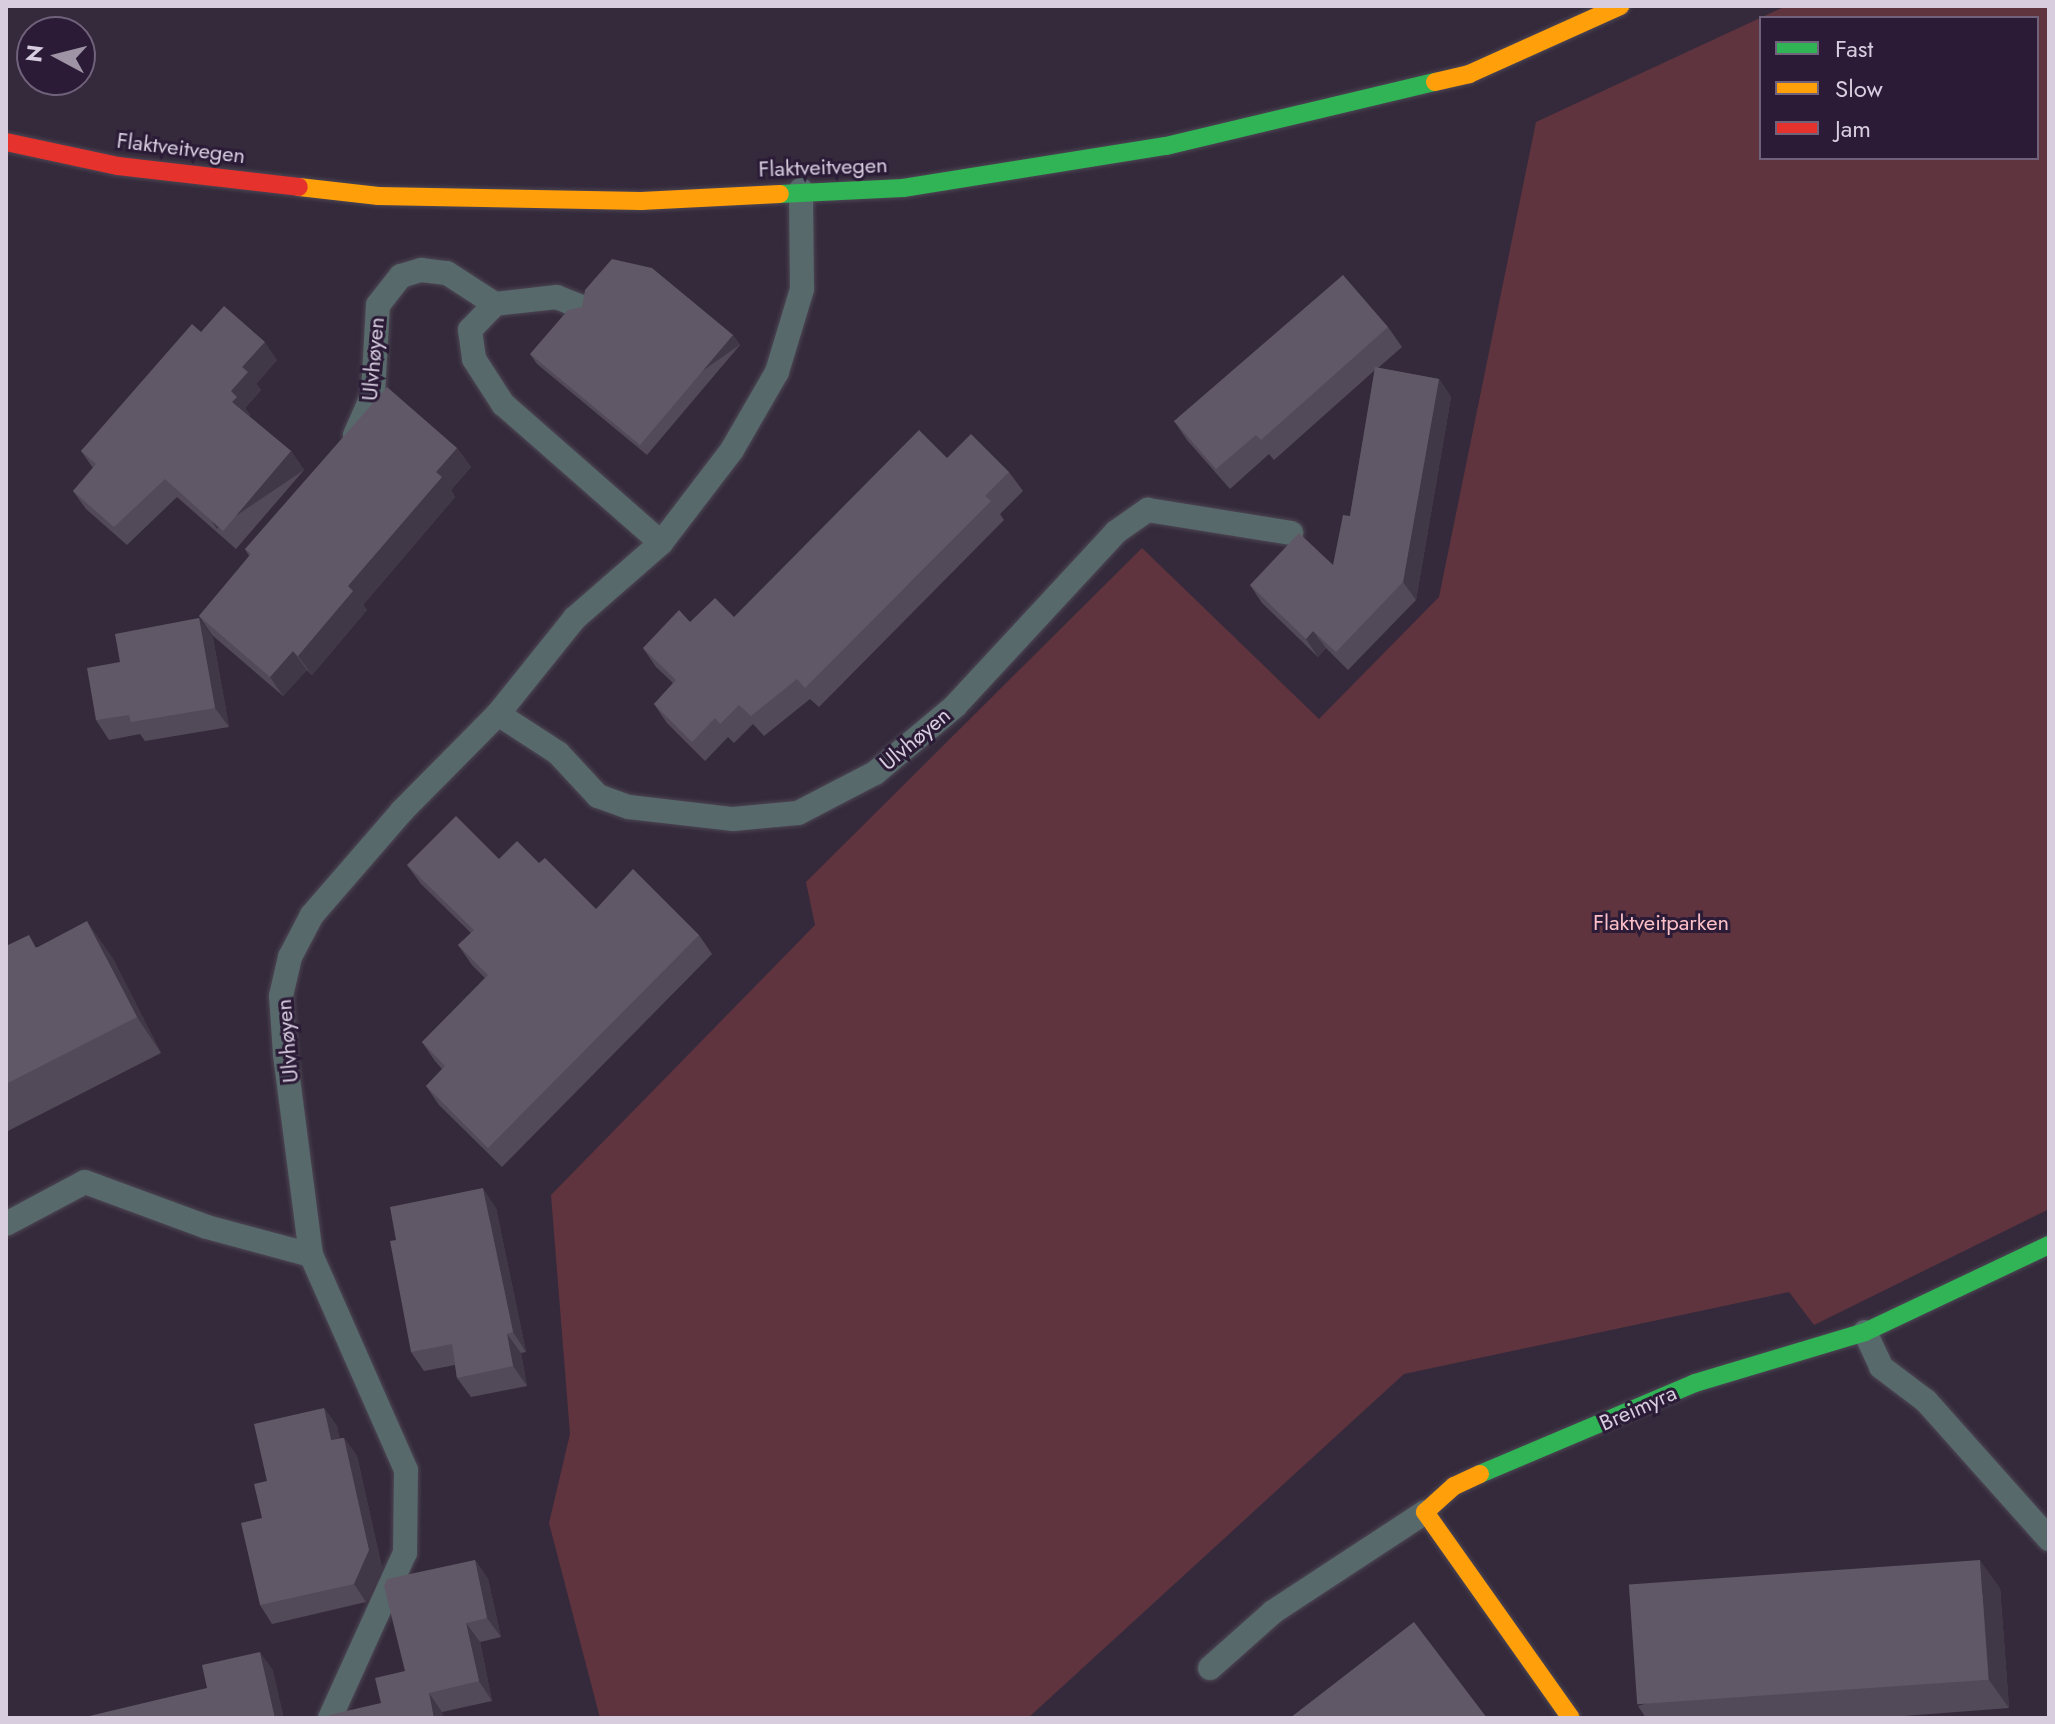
<!DOCTYPE html>
<meta charset="utf-8">
<style>
body{margin:0}
#map{position:relative;width:2055px;height:1724px;overflow:hidden;background:#342a3b;font-family:Jost,sans-serif}
div>[style]{position:absolute}
.green>*{inset:0;background:#5f343e}
.roads{filter:drop-shadow(0 0 2px #4d4654) drop-shadow(0 0 2px #4d4654)}
.lane>*{height:24px;margin:-12px;padding:0 12px;transform-origin:12px;border-radius:12px;background:#58696b}
.fast>*{height:18px;margin:-9px;padding:0 9px;transform-origin:9px;border-radius:9px;background:#30b455}
.slow>*{height:18px;margin:-9px;padding:0 9px;transform-origin:9px;border-radius:9px;background:#ff9f0a}
.jam>*{height:18px;margin:-9px;padding:0 9px;transform-origin:9px;border-radius:9px;background:#e5322d}
.wall>*{inset:0;background:#524a59}
.shaded-wall>*{inset:0;background:#403747;transform-origin:0 0}
.building>*{inset:0;background:#605867;transform-origin:0 0}
span{translate:-50% -50%;white-space:nowrap;text-align:center;line-height:1.15;-webkit-text-stroke:6px #2b1b37;paint-order:stroke}
.street-label{font-size:22px;color:#d7cddf}
.park-label{font-size:22px;color:#fbbfc7}
.frame{position:absolute;inset:0;border:8px solid #d7cddf;pointer-events:none}
.legend{position:absolute;left:1759px;top:16px;width:280px;height:144px;box-sizing:border-box;background:#2b1b37;border:2px solid #70627a;margin:0;padding:10px 14px;list-style:none;font-size:24px;color:#d7cddf}
.legend li{display:flex;align-items:center;gap:16px;height:40px}
.legend b{width:40px;border:2px solid #70627a}
.north{position:absolute;left:16px;top:16px;width:80px;height:80px;box-sizing:border-box;background:#2b1b37;border:2px solid #70627a;border-radius:50%;rotate:277deg;font-size:22px;font-weight:700;line-height:32px;text-align:center;color:#d7cddf}
.north::after{content:'';display:block;margin:auto;width:28px;height:36px;background:#9e94a6;clip-path:polygon(50% 0,100% 100%,50% 72%,0 100%)}
</style>
<div id="map">
<div class="green">
<div style="clip-path:polygon(evenodd,1786px 6px,2049px 6px,2049px 1209px,1814px 1325px,1789px 1292px,1404px 1374px,1028px 1718px,600px 1718px,549px 1523px,570px 1434px,551px 1195px,815px 925px,806px 882px,1142px 548px,1319px 719px,1439px 597px,1536px 122px,1786px 6px,1761px 18px,2037px 18px,2037px 158px,1761px 158px,1761px 18px)"></div>
</div>
<div class="roads">
<div class="lane">
<div style="left:579px;top:306px;width:24px;rotate:-158deg"></div>
<div style="left:557px;top:297px;width:62px;rotate:173.6deg"></div>
<div style="left:495px;top:304px;width:36px;rotate:134deg"></div>
<div style="left:470px;top:330px;width:29px;rotate:82deg"></div>
<div style="left:474px;top:359px;width:54px;rotate:57.2deg"></div>
<div style="left:503px;top:404px;width:210px;rotate:41.3deg"></div>
<div style="left:355px;top:435px;width:45px;rotate:-66.3deg"></div>
<div style="left:373px;top:394px;width:89px;rotate:-86.8deg"></div>
<div style="left:378px;top:305px;width:37px;rotate:-52deg"></div>
<div style="left:401px;top:276px;width:21px;rotate:-17deg"></div>
<div style="left:421px;top:270px;width:26px;rotate:7deg"></div>
<div style="left:447px;top:273px;width:57px;rotate:32.9deg"></div>
<div style="left:498px;top:714px;width:72px;rotate:33deg"></div>
<div style="left:558px;top:753px;width:59px;rotate:47.1deg"></div>
<div style="left:598px;top:796px;width:33px;rotate:20deg"></div>
<div style="left:629px;top:807px;width:105px;rotate:6.6deg"></div>
<div style="left:733px;top:819px;width:65px;rotate:-5.3deg"></div>
<div style="left:798px;top:813px;width:87px;rotate:-27.5deg"></div>
<div style="left:875px;top:773px;width:104px;rotate:-39.9deg"></div>
<div style="left:955px;top:706px;width:237px;rotate:-47.2deg"></div>
<div style="left:1116px;top:532px;width:39px;rotate:-35deg"></div>
<div style="left:1148px;top:510px;width:145px;rotate:9.1deg"></div>
<div style="left:6px;top:1224px;width:89px;rotate:-28deg"></div>
<div style="left:85px;top:1182px;width:130px;rotate:20.2deg"></div>
<div style="left:207px;top:1227px;width:108px;rotate:15.1deg"></div>
<div style="left:1865px;top:1332px;width:38px;rotate:65deg"></div>
<div style="left:1881px;top:1367px;width:56px;rotate:37.1deg"></div>
<div style="left:1926px;top:1401px;width:185px;rotate:48.3deg"></div>
<div style="left:1210px;top:1668px;width:84px;rotate:-41.6deg"></div>
<div style="left:1273px;top:1612px;width:182px;rotate:-33.3deg"></div>
<div style="left:330px;top:1718px;width:181px;rotate:-65.6deg"></div>
<div style="left:405px;top:1553px;width:83px;rotate:-89.3deg"></div>
<div style="left:406px;top:1470px;width:235px;rotate:-113.8deg"></div>
<div style="left:311px;top:1255px;width:203px;rotate:-97.4deg"></div>
<div style="left:285px;top:1054px;width:58px;rotate:-93.9deg"></div>
<div style="left:281px;top:996px;width:40px;rotate:-77deg"></div>
<div style="left:290px;top:957px;width:47px;rotate:-62.4deg"></div>
<div style="left:312px;top:915px;width:138px;rotate:-49.1deg"></div>
<div style="left:402px;top:811px;width:136px;rotate:-45.3deg"></div>
<div style="left:498px;top:714px;width:123px;rotate:-51.3deg"></div>
<div style="left:575px;top:618px;width:114px;rotate:-41.1deg"></div>
<div style="left:661px;top:543px;width:117px;rotate:-52.6deg"></div>
<div style="left:732px;top:450px;width:90px;rotate:-60deg"></div>
<div style="left:777px;top:372px;width:87px;rotate:-73.2deg"></div>
<div style="left:802px;top:289px;width:99px;rotate:-90.6deg"></div>
</div>
<div class="fast">
<div style="left:780px;top:194px;width:123px;rotate:-2.8deg"></div>
<div style="left:903px;top:188px;width:266px;rotate:-9.1deg"></div>
<div style="left:1166px;top:146px;width:277px;rotate:-13.4deg"></div>
<div style="left:1480px;top:1474px;width:233px;rotate:-22.9deg"></div>
<div style="left:1695px;top:1383px;width:177px;rotate:-16.7deg"></div>
<div style="left:1865px;top:1332px;width:204px;rotate:-25.3deg"></div>
</div>
<div class="slow">
<div style="left:1435px;top:82px;width:35px;rotate:-13deg"></div>
<div style="left:1469px;top:74px;width:166px;rotate:-24.2deg"></div>
<div style="left:299px;top:187px;width:80px;rotate:6.5deg"></div>
<div style="left:378px;top:196px;width:263px;rotate:1.1deg"></div>
<div style="left:641px;top:201px;width:139px;rotate:-2.9deg"></div>
<div style="left:1480px;top:1474px;width:29px;rotate:155deg"></div>
<div style="left:1454px;top:1486px;width:39px;rotate:138deg"></div>
<div style="left:1425px;top:1512px;width:252px;rotate:54.7deg"></div>
</div>
<div class="jam">
<div style="left:6px;top:142px;width:115px;rotate:12.1deg"></div>
<div style="left:118px;top:166px;width:182px;rotate:6.6deg"></div>
</div>
</div>
<div class="wall">
<div style="clip-path:polygon(1388px 327px,1402px 347px,1378px 368px,1439px 379px,1451px 397px,1416px 600px,1348px 670px,1326px 648px,1318px 657px,1262px 603px,1250px 585px,1333px 565px,1350px 516px,1375px 370px,1274px 460px,1269px 454px,1230px 489px,1187px 440px,1174px 421px)"></div>
<div style="clip-path:polygon(201px 332px,277px 360px,256px 384px,261px 390px,245px 408px,250px 415px,249px 416px,291px 451px,304px 470px,236px 549px,177px 497px,127px 545px,86px 509px,73px 491px,93px 468px,81px 451px)"></div>
<div style="clip-path:polygon(733px 335px,740px 345px,647px 455px,537px 364px,530px 354px)"></div>
<div style="clip-path:polygon(457px 448px,471px 467px,451px 490px,455px 497px,363px 605px,367px 610px,312px 675px,307px 670px,283px 696px,212px 635px,199px 616px,249px 556px,245px 549px)"></div>
<div style="clip-path:polygon(947px 458px,1009px 472px,1023px 491px,1000px 514px,1004px 520px,819px 707px,810px 699px,764px 736px,753px 724px,734px 743px,728px 737px,705px 761px,667px 723px,654px 704px,673px 683px,656px 667px,643px 648px,690px 622px,734px 617px)"></div>
<div style="clip-path:polygon(199px 618px,213px 638px,229px 727px,145px 741px,140px 734px,109px 740px,96px 720px,120px 662px)"></div>
<div style="clip-path:polygon(499px 859px,539px 863px,596px 909px,699px 935px,712px 954px,502px 1167px,439px 1105px,426px 1086px,442px 1069px,435px 1061px,422px 1042px,485px 978px,472px 965px,458px 945px,471px 933px,421px 884px,407px 865px)"></div>
<div style="clip-path:polygon(6px 946px,37px 947px,112px 957px,161px 1053px,6px 1132px)"></div>
<div style="clip-path:polygon(496px 1208px,526px 1352px,521px 1353px,527px 1386px,471px 1397px,457px 1378px,455px 1365px,424px 1371px,411px 1352px)"></div>
<div style="clip-path:polygon(324px 1408px,337px 1426px,339px 1438px,344px 1438px,357px 1456px,382px 1568px,366px 1602px,272px 1624px,260px 1605px,262px 1518px)"></div>
<div style="clip-path:polygon(475px 1560px,488px 1579px,501px 1637px,480px 1642px,492px 1701px,442px 1712px,381px 1703px,405px 1671px)"></div>
<div style="clip-path:polygon(2000px 1588px,2009px 1708px,1878px 1718px,1646px 1718px,1638px 1706px)"></div>
</div>
<div class="shaded-wall">
<div style="left:733px;top:335px;width:12px;height:144px;rotate:55deg"></div>
<div style="clip-path:polygon(265px 342px,277px 360px,256px 384px,261px 390px,245px 408px,250px 415px,245px 420px,232px 402px,231px 391px,242px 367px)"></div>
<div style="clip-path:polygon(1439px 379px,1451px 397px,1416px 600px,1403px 582px)"></div>
<div style="clip-path:polygon(457px 448px,471px 467px,451px 490px,455px 497px,363px 605px,367px 610px,312px 675px,298px 656px,348px 586px,436px 472px)"></div>
<div style="left:291px;top:451px;width:23px;height:105px;rotate:56deg"></div>
<div style="clip-path:polygon(199px 618px,213px 638px,229px 727px,215px 708px)"></div>
<div style="clip-path:polygon(1313px 631px,1326px 648px,1318px 657px,1306px 639px)"></div>
<div style="clip-path:polygon(293px 651px,307px 670px,283px 696px,270px 677px)"></div>
<div style="clip-path:polygon(87px 921px,112px 957px,161px 1053px,137px 1017px)"></div>
<div style="clip-path:polygon(483px 1188px,496px 1208px,526px 1352px,513px 1332px)"></div>
<div style="clip-path:polygon(507px 1334px,521px 1353px,527px 1386px,513px 1366px)"></div>
<div style="clip-path:polygon(324px 1408px,337px 1426px,344px 1458px,331px 1440px)"></div>
<div style="clip-path:polygon(344px 1438px,357px 1456px,382px 1568px,366px 1602px,354px 1584px)"></div>
<div style="clip-path:polygon(475px 1560px,488px 1579px,501px 1637px,487px 1618px)"></div>
<div style="clip-path:polygon(1980px 1560px,2000px 1588px,2009px 1708px,1989px 1680px)"></div>
<div style="clip-path:polygon(466px 1623px,480px 1642px,492px 1701px,479px 1681px)"></div>
<div style="clip-path:polygon(260px 1652px,273px 1670px,284px 1718px,275px 1718px)"></div>
<div style="clip-path:polygon(429px 1693px,442px 1712px,444px 1718px,434px 1718px)"></div>
</div>
<div class="building">
<div style="clip-path:polygon(612px 259px,652px 268px,733px 335px,640px 445px,530px 354px,568px 310px,582px 307px,585px 290px)"></div>
<div style="clip-path:polygon(1343px 275px,1388px 327px,1261px 440px,1256px 435px,1216px 469px,1174px 421px)"></div>
<div style="clip-path:polygon(224px 306px,265px 342px,242px 367px,248px 372px,231px 391px,237px 397px,232px 402px,291px 451px,223px 531px,165px 479px,114px 527px,73px 491px,96px 464px,81px 451px,192px 324px,201px 332px)"></div>
<div style="clip-path:polygon(1375px 367px,1439px 379px,1403px 582px,1336px 652px,1313px 631px,1306px 639px,1250px 585px,1299px 533px,1333px 565px,1343px 515px,1350px 516px)"></div>
<div style="clip-path:polygon(387px 387px,457px 448px,436px 472px,442px 477px,348px 586px,353px 591px,298px 656px,293px 651px,270px 677px,199px 616px,251px 554px,245px 549px)"></div>
<div style="clip-path:polygon(919px 430px,947px 458px,971px 434px,1009px 472px,985px 496px,991px 501px,805px 688px,797px 679px,751px 716px,739px 705px,720px 724px,715px 718px,692px 742px,654px 704px,676px 680px,643px 648px,679px 610px,690px 622px,715px 598px,734px 617px)"></div>
<div style="clip-path:polygon(199px 618px,215px 708px,131px 722px,129px 715px,96px 720px,87px 668px,120px 662px,115px 634px)"></div>
<div style="clip-path:polygon(456px 816px,499px 859px,517px 841px,539px 863px,545px 858px,596px 909px,633px 869px,699px 935px,488px 1148px,426px 1086px,445px 1066px,422px 1042px,488px 975px,458px 945px,474px 930px,407px 865px)"></div>
<div style="clip-path:polygon(87px 921px,137px 1017px,6px 1084px,6px 946px,29px 935px,36px 948px)"></div>
<div style="clip-path:polygon(483px 1188px,513px 1332px,507px 1334px,513px 1366px,457px 1378px,452px 1344px,411px 1352px,390px 1241px,396px 1240px,390px 1207px)"></div>
<div style="clip-path:polygon(324px 1408px,331px 1440px,344px 1438px,369px 1550px,354px 1584px,260px 1605px,241px 1523px,262px 1518px,254px 1484px,267px 1481px,254px 1424px)"></div>
<div style="clip-path:polygon(475px 1560px,487px 1618px,466px 1623px,479px 1681px,429px 1693px,434px 1718px,330px 1718px,329px 1715px,381px 1703px,375px 1678px,405px 1671px,384px 1586px,387px 1579px)"></div>
<div style="left:1980px;top:1560px;width:120px;height:352px;rotate:86deg"></div>
<div style="clip-path:polygon(1414px 1622px,1487px 1718px,1290px 1718px)"></div>
<div style="clip-path:polygon(260px 1652px,275px 1718px,81px 1718px,207px 1688px,202px 1665px)"></div>
</div>
<div class="street-label">
<span style="left:181px;top:148px;rotate:7deg">Flaktveitvegen</span>
<span style="left:823px;top:167px;rotate:-2deg">Flaktveitvegen</span>
<span style="left:373px;top:359px;rotate:-85deg">Ulvhøyen</span>
<span style="left:915px;top:739px;rotate:-40deg">Ulvhøyen</span>
<span style="left:287px;top:1041px;rotate:-95deg">Ulvhøyen</span>
<span style="left:1638px;top:1408px;rotate:-24deg">Breimyra</span>
</div>
<div class="park-label">
<span style="left:1661px;top:923px">Flaktveitparken</span>
</div>
<div class="frame"></div>
<ul class="legend">
<li><b style="height:10px;background:#30b455"></b>Fast</li>
<li><b style="height:10px;background:#ff9f0a"></b>Slow</li>
<li><b style="height:10px;background:#e5322d"></b>Jam</li>
</ul>
<div class="north">N</div>
</div>
